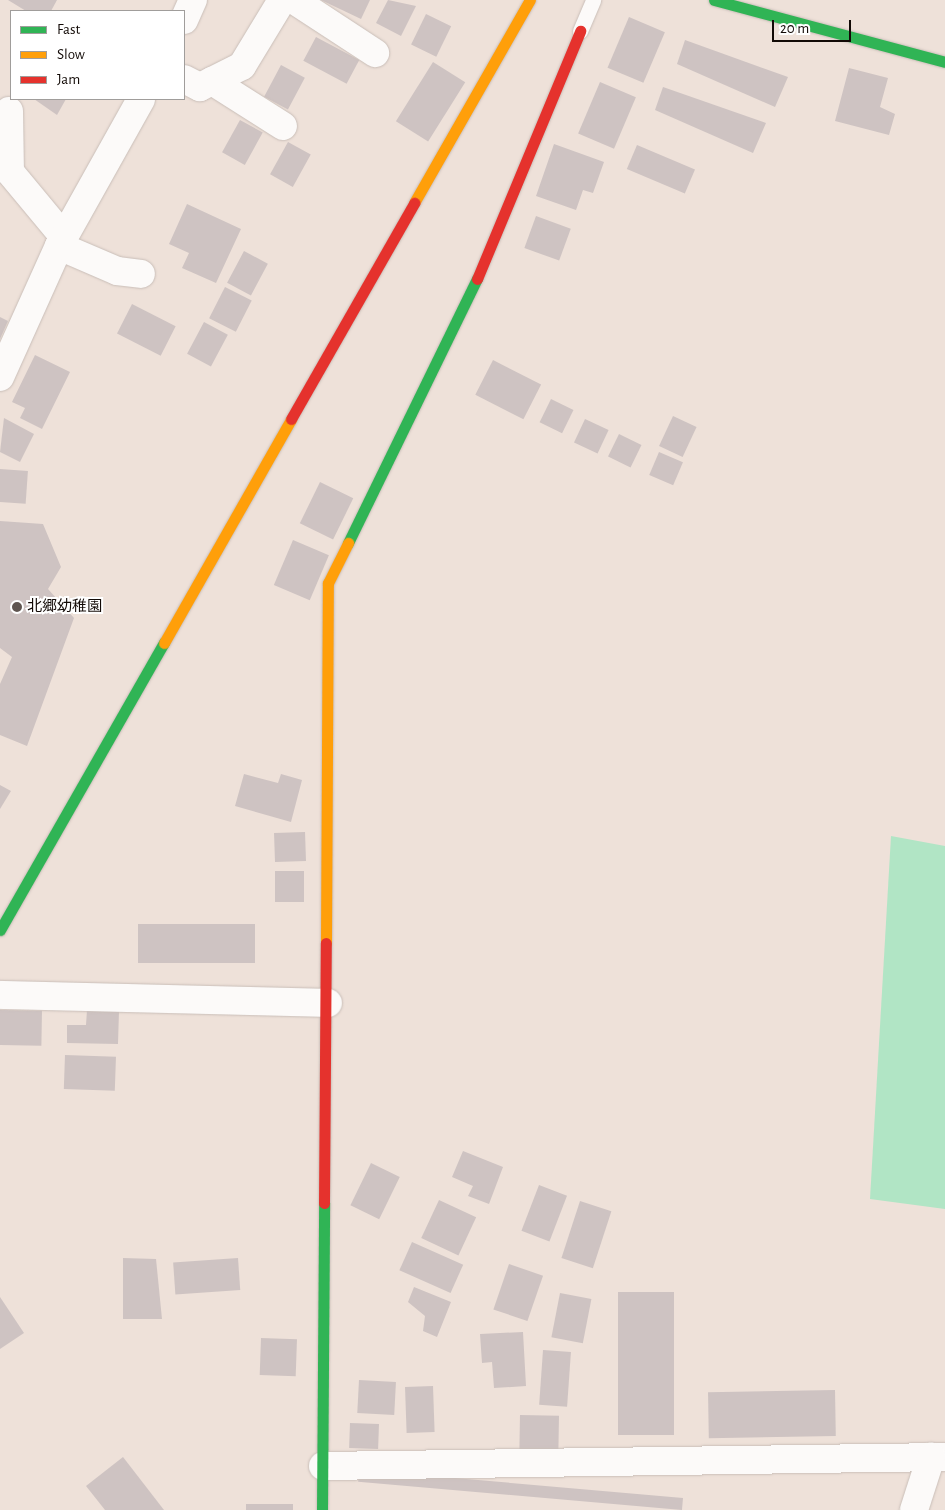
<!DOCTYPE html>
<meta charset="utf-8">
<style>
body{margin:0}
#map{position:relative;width:945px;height:1510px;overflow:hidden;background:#eee1d9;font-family:"Alegreya Sans","Noto Sans JP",sans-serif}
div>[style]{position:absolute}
.green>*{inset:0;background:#b1e5c5}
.building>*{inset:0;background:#cec3c2;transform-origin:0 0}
.roads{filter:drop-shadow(0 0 1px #c9beb8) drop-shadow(0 0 1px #c9beb8)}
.lane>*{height:15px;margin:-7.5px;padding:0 7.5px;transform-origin:7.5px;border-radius:7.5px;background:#fcfaf9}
.street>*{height:28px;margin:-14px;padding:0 14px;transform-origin:14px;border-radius:14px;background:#fcfaf9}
.fast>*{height:11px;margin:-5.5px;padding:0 5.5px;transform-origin:5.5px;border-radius:5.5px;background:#30b455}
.slow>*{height:11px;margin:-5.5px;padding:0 5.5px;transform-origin:5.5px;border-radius:5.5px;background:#ff9f0a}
.jam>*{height:11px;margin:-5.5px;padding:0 5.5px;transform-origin:5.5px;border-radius:5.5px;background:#e5322d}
.dots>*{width:14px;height:14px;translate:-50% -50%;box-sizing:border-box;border:2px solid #fff;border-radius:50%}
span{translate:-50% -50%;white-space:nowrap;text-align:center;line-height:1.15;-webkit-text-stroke:4px #fff;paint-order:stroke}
.poi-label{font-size:15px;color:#120a06}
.left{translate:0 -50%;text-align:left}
.legend{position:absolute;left:10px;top:10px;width:175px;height:90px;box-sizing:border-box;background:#fff;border:1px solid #a09d9b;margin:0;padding:6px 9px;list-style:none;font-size:15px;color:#120a06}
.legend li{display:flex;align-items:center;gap:10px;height:25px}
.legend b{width:25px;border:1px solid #a09d9b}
.scale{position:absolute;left:772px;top:20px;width:79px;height:22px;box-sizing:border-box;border:2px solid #120a06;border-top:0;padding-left:6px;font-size:15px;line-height:18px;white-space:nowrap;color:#120a06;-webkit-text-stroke:4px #fff;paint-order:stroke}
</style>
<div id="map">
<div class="green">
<div style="clip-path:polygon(891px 836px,945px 846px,945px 1209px,870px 1199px)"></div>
</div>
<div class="building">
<div style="clip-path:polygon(8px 0,57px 0,51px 11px,26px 11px)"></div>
<div style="clip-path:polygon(321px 0,370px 0,361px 19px)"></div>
<div style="clip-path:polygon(388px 0,416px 6px,401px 36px,376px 23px)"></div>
<div style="left:426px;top:14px;width:28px;height:34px;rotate:26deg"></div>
<div style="left:629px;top:17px;width:39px;height:55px;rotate:23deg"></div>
<div style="left:316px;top:37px;width:49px;height:27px;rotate:28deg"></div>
<div style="clip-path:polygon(685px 40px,788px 77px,775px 107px,677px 64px)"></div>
<div style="left:433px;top:62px;width:38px;height:70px;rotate:32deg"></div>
<div style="left:281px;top:65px;width:27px;height:36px;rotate:28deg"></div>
<div style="clip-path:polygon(849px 68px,888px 78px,880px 107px,895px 114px,889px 135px,835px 121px)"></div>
<div style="left:600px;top:82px;width:39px;height:56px;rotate:23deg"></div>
<div style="clip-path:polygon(663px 87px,766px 123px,753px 153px,655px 110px)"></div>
<div style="clip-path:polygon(34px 99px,66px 99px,57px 115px)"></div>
<div style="left:240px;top:120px;width:26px;height:37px;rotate:29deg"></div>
<div style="left:288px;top:142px;width:26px;height:37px;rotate:29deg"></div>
<div style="clip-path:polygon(554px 144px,604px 162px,593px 193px,583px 190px,576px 210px,536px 196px)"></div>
<div style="left:637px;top:145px;width:63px;height:26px;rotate:23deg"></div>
<div style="clip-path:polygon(187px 204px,241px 229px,216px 283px,182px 268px,189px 253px,169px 244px)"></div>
<div style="left:536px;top:216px;width:37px;height:34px;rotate:20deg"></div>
<div style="left:244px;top:251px;width:27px;height:36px;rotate:28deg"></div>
<div style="left:225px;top:287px;width:30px;height:35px;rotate:27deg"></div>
<div style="left:132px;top:304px;width:49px;height:33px;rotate:27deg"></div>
<div style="clip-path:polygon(0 317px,8px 321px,0 339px)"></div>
<div style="left:204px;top:322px;width:27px;height:36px;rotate:28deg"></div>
<div style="clip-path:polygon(35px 355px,70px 372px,42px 429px,20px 418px,25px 408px,12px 402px)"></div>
<div style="left:493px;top:360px;width:54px;height:39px;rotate:27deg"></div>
<div style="left:551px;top:399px;width:25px;height:26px;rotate:26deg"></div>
<div style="left:673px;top:416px;width:26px;height:33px;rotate:25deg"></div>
<div style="clip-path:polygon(4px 418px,34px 434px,20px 462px,0 452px)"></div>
<div style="left:585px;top:419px;width:26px;height:26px;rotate:25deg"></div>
<div style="left:619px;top:434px;width:25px;height:25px;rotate:26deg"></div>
<div style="left:659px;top:452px;width:26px;height:25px;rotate:23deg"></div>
<div style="left:0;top:469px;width:28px;height:33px;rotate:4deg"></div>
<div style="left:320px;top:482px;width:37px;height:46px;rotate:26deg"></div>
<div style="clip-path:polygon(0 521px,43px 524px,61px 567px,48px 589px,74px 618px,27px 746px,0 735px,0 684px,12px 657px,0 648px)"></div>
<div style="left:293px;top:540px;width:39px;height:49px;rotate:23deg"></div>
<div style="clip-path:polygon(244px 774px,278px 783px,281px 774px,302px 780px,291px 822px,235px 806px)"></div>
<div style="clip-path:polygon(0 785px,11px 791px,0 809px)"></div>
<div style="left:305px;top:832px;width:29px;height:31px;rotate:88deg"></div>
<div style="left:275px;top:871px;width:29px;height:31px"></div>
<div style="left:255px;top:924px;width:39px;height:117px;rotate:90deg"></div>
<div style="left:0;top:1010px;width:42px;height:35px;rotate:1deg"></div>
<div style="clip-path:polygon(87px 1010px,119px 1011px,118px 1044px,67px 1043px,67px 1025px,86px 1025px)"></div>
<div style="left:65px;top:1055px;width:51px;height:34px;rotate:2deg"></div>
<div style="clip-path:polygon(463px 1151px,503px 1167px,489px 1204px,468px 1196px,473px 1186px,452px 1177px)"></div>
<div style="left:371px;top:1163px;width:32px;height:47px;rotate:26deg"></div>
<div style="left:539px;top:1185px;width:30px;height:49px;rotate:21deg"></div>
<div style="left:439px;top:1200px;width:41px;height:42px;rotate:25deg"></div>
<div style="left:580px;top:1201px;width:33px;height:60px;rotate:18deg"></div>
<div style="left:412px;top:1242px;width:56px;height:31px;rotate:24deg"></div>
<div style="clip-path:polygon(123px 1258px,156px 1259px,162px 1319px,123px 1319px)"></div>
<div style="left:238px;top:1258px;width:32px;height:65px;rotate:86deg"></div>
<div style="left:509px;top:1264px;width:36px;height:48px;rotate:19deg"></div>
<div style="clip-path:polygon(414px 1287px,451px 1302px,437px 1337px,423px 1331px,425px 1316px,408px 1302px)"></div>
<div style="left:618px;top:1292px;width:56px;height:143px"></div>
<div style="left:560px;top:1293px;width:32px;height:45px;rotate:11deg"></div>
<div style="clip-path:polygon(0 1297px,24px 1333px,0 1349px)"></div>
<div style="clip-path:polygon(523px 1332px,526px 1386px,494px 1388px,492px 1362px,482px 1363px,480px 1334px)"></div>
<div style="left:261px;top:1338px;width:36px;height:37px;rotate:2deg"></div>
<div style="left:543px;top:1350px;width:28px;height:55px;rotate:4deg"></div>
<div style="left:359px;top:1380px;width:37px;height:33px;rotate:3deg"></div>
<div style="left:433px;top:1386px;width:46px;height:28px;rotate:88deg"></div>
<div style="left:835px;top:1390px;width:46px;height:127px;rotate:89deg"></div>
<div style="left:520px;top:1415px;width:39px;height:34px;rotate:1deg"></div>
<div style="left:350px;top:1423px;width:29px;height:25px;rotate:2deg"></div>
<div style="clip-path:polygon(123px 1457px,164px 1510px,105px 1510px,86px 1486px)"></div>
<div style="left:683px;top:1498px;width:12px;height:325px;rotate:95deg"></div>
<div style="left:246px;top:1504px;width:47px;height:6px"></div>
</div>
<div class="roads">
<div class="lane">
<div style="left:580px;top:31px;width:34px;rotate:-67deg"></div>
</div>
<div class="street">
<div style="left:294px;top:0;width:97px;rotate:33.2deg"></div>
<div style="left:184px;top:20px;width:22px;rotate:-66deg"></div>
<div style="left:184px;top:79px;width:18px;rotate:27deg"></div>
<div style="left:200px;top:87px;width:47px;rotate:-26.6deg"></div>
<div style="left:242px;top:66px;width:77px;rotate:-58.8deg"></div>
<div style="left:212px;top:81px;width:84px;rotate:32.4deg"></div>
<div style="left:9px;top:111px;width:61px;rotate:89.1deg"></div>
<div style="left:10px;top:172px;width:85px;rotate:50.3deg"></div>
<div style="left:59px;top:246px;width:63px;rotate:23.3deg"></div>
<div style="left:117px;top:271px;width:24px;rotate:7deg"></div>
<div style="left:0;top:377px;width:144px;rotate:-65.8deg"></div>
<div style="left:59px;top:246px;width:168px;rotate:-60.8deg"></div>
<div style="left:0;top:995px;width:328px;rotate:1.4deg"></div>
<div style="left:323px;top:1466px;width:622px;rotate:-0.83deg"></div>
<div style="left:914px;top:1510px;width:56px;rotate:-72.2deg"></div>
</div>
<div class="fast">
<div style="left:714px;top:0;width:239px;rotate:15deg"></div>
<div style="left:348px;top:543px;width:294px;rotate:-64deg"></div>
<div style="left:0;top:930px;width:331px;rotate:-60.3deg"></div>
<div style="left:322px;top:1510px;width:307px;rotate:-89.6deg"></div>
</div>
<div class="slow">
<div style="left:414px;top:203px;width:234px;rotate:-60.3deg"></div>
<div style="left:164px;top:643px;width:257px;rotate:-60.4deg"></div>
<div style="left:326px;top:943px;width:360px;rotate:-89.7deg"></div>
<div style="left:328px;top:583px;width:45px;rotate:-63.4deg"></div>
</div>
<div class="jam">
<div style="left:477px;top:279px;width:269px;rotate:-67.4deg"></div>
<div style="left:291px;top:419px;width:249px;rotate:-60.3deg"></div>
<div style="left:324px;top:1203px;width:260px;rotate:-89.6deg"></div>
</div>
</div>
<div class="dots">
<div style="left:17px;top:607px;background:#5f5550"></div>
</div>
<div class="poi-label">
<span class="left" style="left:27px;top:607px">北郷幼稚園</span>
</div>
<ul class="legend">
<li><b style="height:6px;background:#30b455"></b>Fast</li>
<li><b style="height:6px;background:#ff9f0a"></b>Slow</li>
<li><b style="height:6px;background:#e5322d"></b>Jam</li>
</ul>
<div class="scale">20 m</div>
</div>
